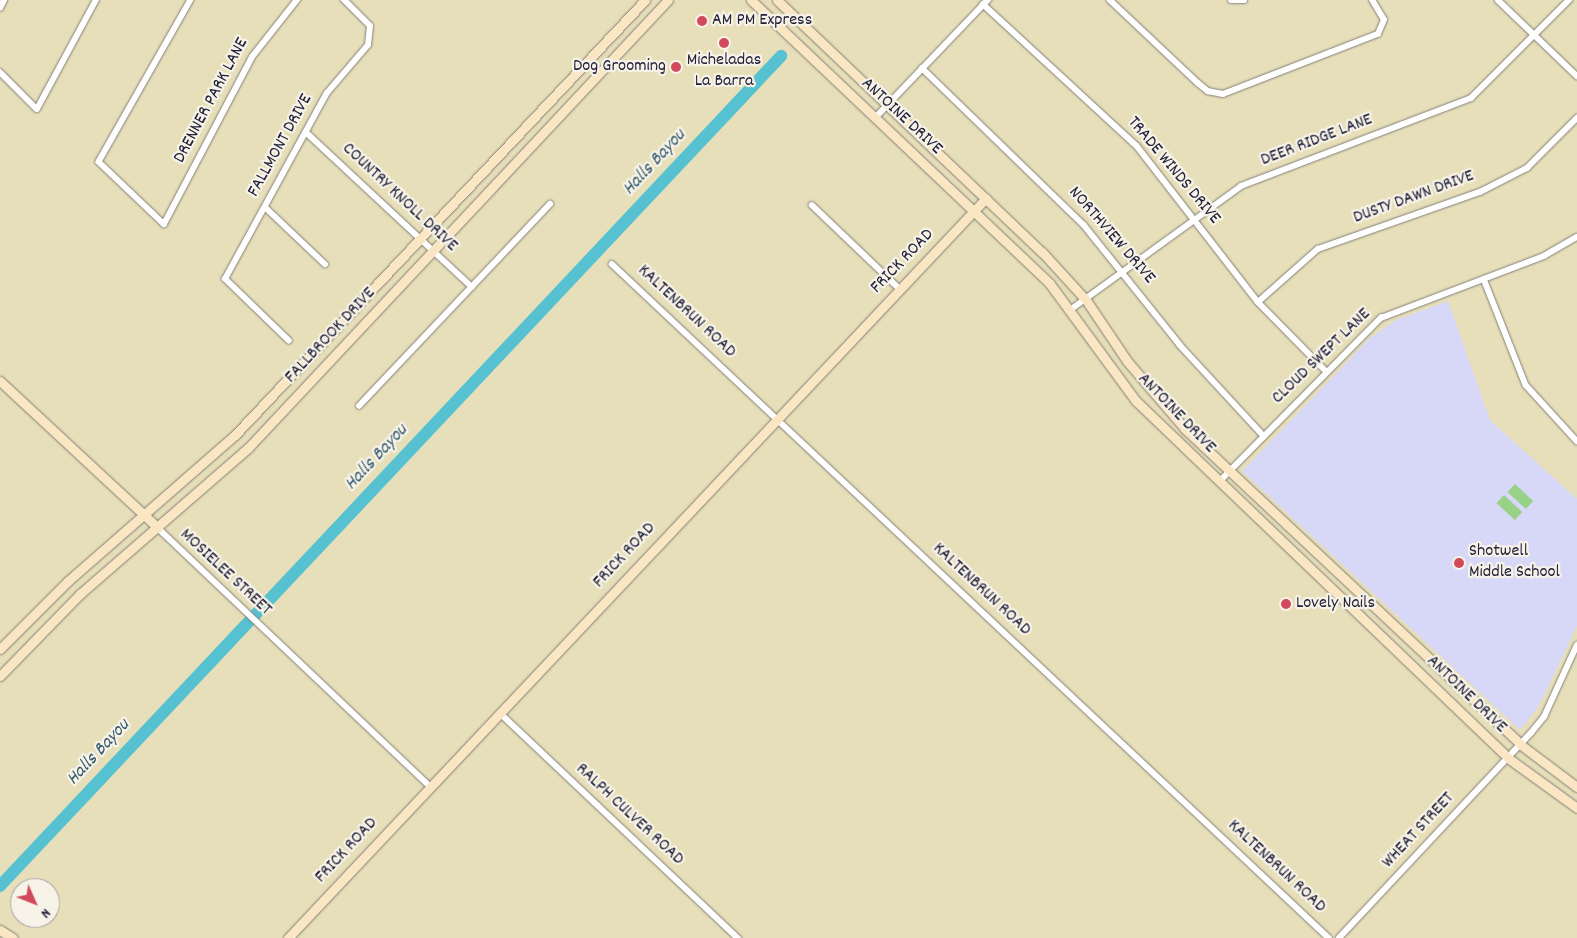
<!DOCTYPE html>
<style>
body{margin:0}
#map{position:relative;width:1577px;height:938px;overflow:hidden;background:#e7dfb9;font-family:Dekko,sans-serif}
div>[style]{position:absolute}
.built>*{inset:0;background:#d7d7f8}
.green>*{inset:0;background:#98d286;transform-origin:0 0}
.river>*{height:12px;margin:-6px;padding:0 6px;transform-origin:6px;border-radius:6px;background:#56c1d0}
.roads{filter:drop-shadow(0 0 1px #84807a) drop-shadow(0 0 1px #84807a)}
.street>*{height:5.5px;margin:-2.75px;padding:0 2.75px;transform-origin:2.75px;border-radius:2.75px;background:#fff}
.secondary>*{height:9px;margin:-4.5px;padding:0 4.5px;transform-origin:4.5px;border-radius:4.5px;background:#fbe6c4}
.dots>*{width:14px;height:14px;translate:-50% -50%;box-sizing:border-box;border:2px solid #f7f3e8;border-radius:50%}
span{translate:-50% -50%;white-space:nowrap;text-align:center;line-height:1.15;-webkit-text-stroke:4.5px #f7f3e8;paint-order:stroke}
.poi-label{font-size:18px;color:#22223b}
.left{translate:0 -50%;text-align:left}
.right{translate:-100% -50%;text-align:right}
.street-label{font-size:18px;color:#22223b}
.water-label{font-size:19px;color:#345a6f;font-style:italic}
.north{position:absolute;left:10px;top:878px;width:50px;height:50px;box-sizing:border-box;background:#f7f3e8;border:1px solid #a29fa3;border-radius:50%;rotate:134deg;font-size:14px;font-weight:700;line-height:20px;text-align:center;color:#22223b}
.north::after{content:'';display:block;margin:auto;width:18px;height:22px;background:#d1495b;clip-path:polygon(50% 0,100% 100%,50% 72%,0 100%)}
</style>
<div id="map">
<div class="built">
<div style="clip-path:polygon(1448px 301px,1490px 420px,1577px 499px,1577px 626px,1539px 706px,1520px 730px,1242px 471px,1370px 338px,1396px 320px)"></div>
</div>
<div class="green">
<div style="left:1515px;top:484px;width:25px;height:11px;rotate:43deg"></div>
<div style="left:1504px;top:495px;width:25px;height:11px;rotate:43deg"></div>
</div>
<div class="river">
<div style="left:0;top:886px;width:1140px;rotate:-46.74deg"></div>
</div>
<div class="roads">
<div class="street">
<div style="left:191px;top:0;width:186px;rotate:119.6deg"></div>
<div style="left:99px;top:162px;width:90px;rotate:43.6deg"></div>
<div style="left:164px;top:224px;width:189px;rotate:-62.2deg"></div>
<div style="left:252px;top:57px;width:73px;rotate:-51.7deg"></div>
<div style="left:1110px;top:0;width:121px;rotate:43.3deg"></div>
<div style="left:1198px;top:83px;width:13px;rotate:39deg"></div>
<div style="left:1208px;top:91px;width:15px;rotate:11deg"></div>
<div style="left:1223px;top:94px;width:166px;rotate:-21.2deg"></div>
<div style="left:1378px;top:34px;width:15px;rotate:-67deg"></div>
<div style="left:1384px;top:20px;width:23px;rotate:-121deg"></div>
<div style="left:1231px;top:0;width:13px"></div>
<div style="left:1498px;top:0;width:110px;rotate:43.9deg"></div>
<div style="left:983px;top:4px;width:209px;rotate:42.7deg"></div>
<div style="left:1137px;top:146px;width:197px;rotate:52.2deg"></div>
<div style="left:1258px;top:302px;width:97px;rotate:45.4deg"></div>
<div style="left:0;top:8px;width:9px;rotate:-63deg"></div>
<div style="left:922px;top:68px;width:226px;rotate:44.1deg"></div>
<div style="left:1084px;top:225px;width:154px;rotate:51.3deg"></div>
<div style="left:1180px;top:345px;width:124px;rotate:47.3deg"></div>
<div style="left:0;top:72px;width:52px;rotate:45deg"></div>
<div style="left:37px;top:109px;width:124px;rotate:-61.6deg"></div>
<div style="left:877px;top:116px;width:161px;rotate:-46.3deg"></div>
<div style="left:306px;top:132px;width:227px;rotate:43deg"></div>
<div style="left:812px;top:205px;width:122px;rotate:43.7deg"></div>
<div style="left:265px;top:207px;width:83px;rotate:43.5deg"></div>
<div style="left:612px;top:264px;width:984px;rotate:43.23deg"></div>
<div style="left:1484px;top:279px;width:114px;rotate:68.4deg"></div>
<div style="left:1526px;top:385px;width:76px;rotate:47.7deg"></div>
<div style="left:1258px;top:302px;width:80px;rotate:-41.5deg"></div>
<div style="left:1318px;top:249px;width:172px;rotate:-19.4deg"></div>
<div style="left:1480px;top:192px;width:53px;rotate:-27.1deg"></div>
<div style="left:1527px;top:168px;width:71px;rotate:-45deg"></div>
<div style="left:1070px;top:310px;width:211px;rotate:-35.9deg"></div>
<div style="left:1241px;top:186px;width:246px;rotate:-20.9deg"></div>
<div style="left:1471px;top:98px;width:139px;rotate:-45deg"></div>
<div style="left:289px;top:341px;width:89px;rotate:-135.9deg"></div>
<div style="left:225px;top:279px;width:212px;rotate:-61.3deg"></div>
<div style="left:327px;top:93px;width:63px;rotate:-49.5deg"></div>
<div style="left:368px;top:45px;width:19px;rotate:-84deg"></div>
<div style="left:370px;top:26px;width:37px;rotate:-135deg"></div>
<div style="left:359px;top:406px;width:278px;rotate:-46.6deg"></div>
<div style="left:1219px;top:482px;width:231px;rotate:-45.4deg"></div>
<div style="left:1381px;top:318px;width:174px;rotate:-20.8deg"></div>
<div style="left:1544px;top:256px;width:38px;rotate:-30deg"></div>
<div style="left:158px;top:528px;width:375px;rotate:43.5deg"></div>
<div style="left:500px;top:713px;width:328px;rotate:43.4deg"></div>
<div style="left:1339px;top:938px;width:281px;rotate:-46.9deg"></div>
<div style="left:1531px;top:733px;width:21px;rotate:-51deg"></div>
<div style="left:1544px;top:717px;width:79px;rotate:-65.4deg"></div>
</div>
<div class="secondary">
<div style="left:751px;top:0;width:412px;rotate:43.5deg"></div>
<div style="left:1050px;top:284px;width:145px;rotate:53.7deg"></div>
<div style="left:1136px;top:401px;width:68px;rotate:43.8deg"></div>
<div style="left:1185px;top:448px;width:448px;rotate:43.8deg"></div>
<div style="left:1508px;top:758px;width:85px;rotate:35.9deg"></div>
<div style="left:777px;top:0;width:366px;rotate:43.6deg"></div>
<div style="left:1042px;top:252px;width:65px;rotate:47.5deg"></div>
<div style="left:1086px;top:300px;width:73px;rotate:56.1deg"></div>
<div style="left:1127px;top:361px;width:89px;rotate:49.5deg"></div>
<div style="left:1185px;top:429px;width:461px;rotate:43.2deg"></div>
<div style="left:1521px;top:745px;width:70px;rotate:36.9deg"></div>
<div style="left:0;top:381px;width:216px;rotate:42.9deg"></div>
<div style="left:0;top:649px;width:96px;rotate:-45deg"></div>
<div style="left:68px;top:581px;width:222px;rotate:-41.2deg"></div>
<div style="left:235px;top:435px;width:598px;rotate:-46.69deg"></div>
<div style="left:0;top:676px;width:115px;rotate:-45.7deg"></div>
<div style="left:80px;top:594px;width:223px;rotate:-41deg"></div>
<div style="left:248px;top:448px;width:614px;rotate:-46.85deg"></div>
<div style="left:0;top:930px;width:15px;rotate:32deg"></div>
<div style="left:288px;top:938px;width:1017px;rotate:-46.67deg"></div>
</div>
</div>
<div class="dots">
<div style="left:702px;top:21px;background:#d1495b"></div>
<div style="left:724px;top:43px;background:#d1495b"></div>
<div style="left:676px;top:67px;background:#d1495b"></div>
<div style="left:1459px;top:563px;background:#d1495b"></div>
<div style="left:1286px;top:604px;background:#d1495b"></div>
</div>
<div class="poi-label">
<span class="left" style="left:712px;top:21px">AM PM Express</span>
<span style="left:724px;top:72px">Micheladas<br>La Barra</span>
<span class="right" style="left:666px;top:67px">Dog Grooming</span>
<span class="left" style="left:1469px;top:563px">Shotwell<br>Middle School</span>
<span class="left" style="left:1296px;top:604px">Lovely Nails</span>
</div>
<div class="street-label">
<span style="left:212px;top:101px;rotate:-62deg">DRENNER PARK LANE</span>
<span style="left:901px;top:117px;rotate:43deg">ANTOINE DRIVE</span>
<span style="left:1317px;top:141px;rotate:-21deg">DEER RIDGE LANE</span>
<span style="left:281px;top:146px;rotate:-61deg">FALLMONT DRIVE</span>
<span style="left:1173px;top:171px;rotate:50deg">TRADE WINDS DRIVE</span>
<span style="left:399px;top:198px;rotate:43deg">COUNTRY KNOLL DRIVE</span>
<span style="left:1414px;top:198px;rotate:-20deg">DUSTY DAWN DRIVE</span>
<span style="left:1111px;top:236px;rotate:49deg">NORTHVIEW DRIVE</span>
<span style="left:903px;top:262px;rotate:-46deg">FRICK ROAD</span>
<span style="left:686px;top:312px;rotate:43deg">KALTENBRUN ROAD</span>
<span style="left:331px;top:336px;rotate:-47deg">FALLBROOK DRIVE</span>
<span style="left:1322px;top:357px;rotate:-44deg">CLOUD SWEPT LANE</span>
<span style="left:1176px;top:414px;rotate:46deg">ANTOINE DRIVE</span>
<span style="left:625px;top:556px;rotate:-47deg">FRICK ROAD</span>
<span style="left:225px;top:573px;rotate:43deg">MOSIELEE STREET</span>
<span style="left:981px;top:590px;rotate:43deg">KALTENBRUN ROAD</span>
<span style="left:1466px;top:695px;rotate:44deg">ANTOINE DRIVE</span>
<span style="left:629px;top:815px;rotate:43deg">RALPH CULVER ROAD</span>
<span style="left:1419px;top:831px;rotate:-47deg">WHEAT STREET</span>
<span style="left:347px;top:851px;rotate:-47deg">FRICK ROAD</span>
<span style="left:1276px;top:867px;rotate:43deg">KALTENBRUN ROAD</span>
</div>
<div class="water-label">
<span style="left:655px;top:163px;rotate:-47deg">Halls Bayou</span>
<span style="left:377px;top:458px;rotate:-47deg">Halls Bayou</span>
<span style="left:99px;top:753px;rotate:-47deg">Halls Bayou</span>
</div>
<div class="north">N</div>
</div>
